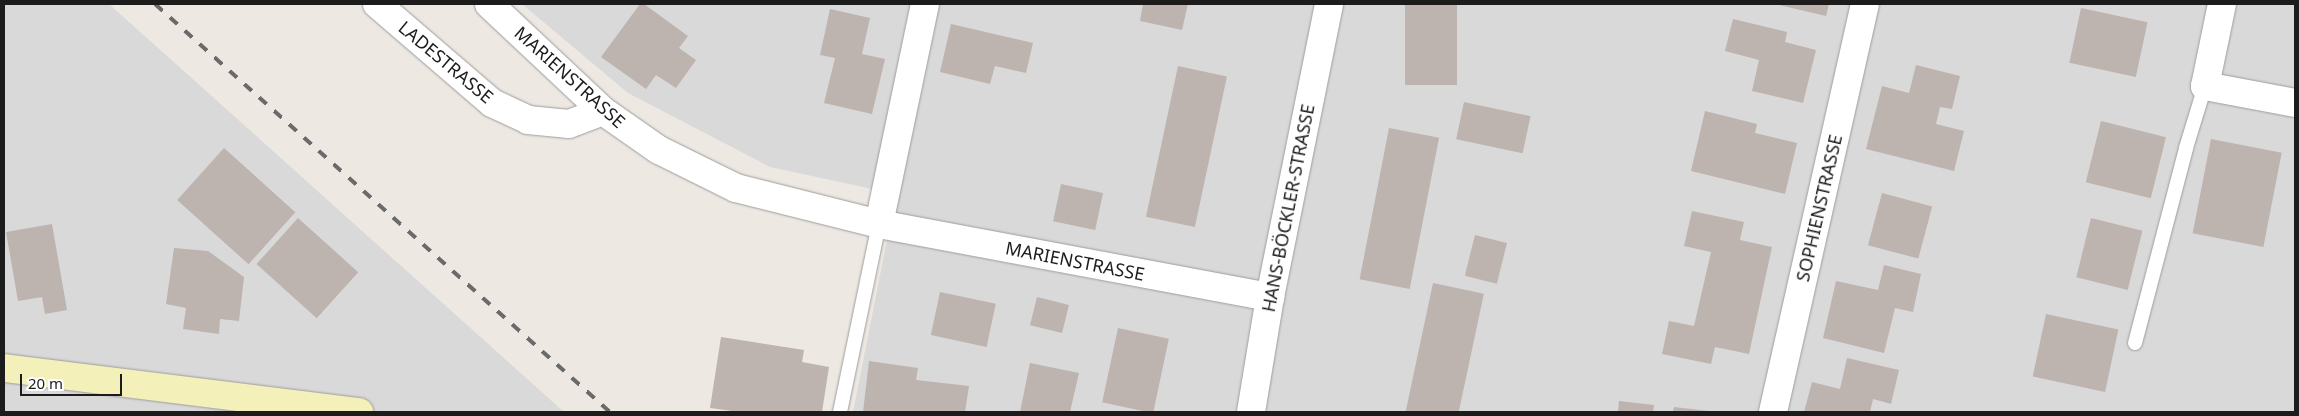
<!DOCTYPE html>
<meta charset="utf-8">
<style>
body{margin:0}
#map{position:relative;width:2299px;height:416px;overflow:hidden;background:#ede8e2;font-family:"Noto Sans",sans-serif}
div>[style]{position:absolute}
.residential>*{inset:0;background:#dad9d9}
.building>*{inset:0;background:#bdb3af;transform-origin:0 0}
.roads{filter:drop-shadow(0 0 1px #9d9d9d) drop-shadow(0 0 1px #9d9d9d)}
.lane>*{height:14px;margin:-7px;padding:0 7px;transform-origin:7px;border-radius:7px;background:#fff}
.street>*{height:28px;margin:-14px;padding:0 14px;transform-origin:14px;border-radius:14px;background:#fff}
.secondary>*{height:28px;margin:-14px;padding:0 14px;transform-origin:14px;border-radius:14px;background:#f4f0b9}
.rail>*{height:4px;margin-top:-2px;transform-origin:0;background:repeating-linear-gradient(90deg,#6a6a6a 0 10px,transparent 0 20px)}
span{translate:-50% -50%;white-space:nowrap;text-align:center;line-height:1.15;-webkit-text-stroke:4px #fff;paint-order:stroke}
.street-label{font-size:18px;color:#1c1c1c}
.frame{position:absolute;inset:0;border:5px solid #1c1c1c;pointer-events:none}
.scale{position:absolute;left:20px;top:374px;width:102px;height:22px;box-sizing:border-box;border:2px solid #1c1c1c;border-top:0;padding-left:6px;font-size:15px;line-height:18px;white-space:nowrap;color:#1c1c1c;-webkit-text-stroke:4px #fff;paint-order:stroke}
</style>
<div id="map">
<div class="residential">
<div style="clip-path:polygon(4px 4px,109px 4px,564px 412px,4px 412px)"></div>
<div style="clip-path:polygon(522px 4px,2295px 4px,2295px 412px,853px 412px,896px 194px,770px 167px,628px 93px)"></div>
</div>
<div class="building">
<div style="clip-path:polygon(640px 4px,644px 4px,688px 36px,679px 48px,696px 60px,676px 88px,656px 75px,646px 89px,601px 57px)"></div>
<div style="clip-path:polygon(1143px 4px,1188px 4px,1182px 30px,1140px 21px)"></div>
<div style="left:1405px;top:4px;width:52px;height:81px"></div>
<div style="clip-path:polygon(1775px 4px,1829px 4px,1826px 16px)"></div>
<div style="left:2081px;top:8px;width:68px;height:56px;rotate:12deg"></div>
<div style="clip-path:polygon(830px 9px,870px 18px,862px 54px,885px 59px,872px 114px,824px 103px,835px 58px,820px 55px)"></div>
<div style="clip-path:polygon(1733px 19px,1787px 32px,1785px 42px,1816px 50px,1803px 103px,1752px 91px,1759px 60px,1725px 51px)"></div>
<div style="clip-path:polygon(951px 24px,1033px 43px,1026px 73px,995px 66px,990px 84px,940px 72px)"></div>
<div style="clip-path:polygon(1916px 65px,1960px 76px,1952px 109px,1940px 107px,1936px 124px,1964px 131px,1954px 171px,1866px 149px,1882px 86px,1909px 93px)"></div>
<div style="left:1178px;top:66px;width:50px;height:154px;rotate:12deg"></div>
<div style="left:1464px;top:102px;width:68px;height:38px;rotate:12deg"></div>
<div style="clip-path:polygon(1705px 111px,1757px 124px,1755px 133px,1797px 143px,1785px 194px,1691px 171px)"></div>
<div style="left:2101px;top:121px;width:67px;height:63px;rotate:14deg"></div>
<div style="left:1389px;top:128px;width:51px;height:154px;rotate:11deg"></div>
<div style="left:2211px;top:139px;width:72px;height:96px;rotate:11deg"></div>
<div style="left:224px;top:148px;width:96px;height:70px;rotate:42deg"></div>
<div style="left:1061px;top:184px;width:43px;height:38px;rotate:12deg"></div>
<div style="left:1882px;top:193px;width:52px;height:54px;rotate:15deg"></div>
<div style="clip-path:polygon(1692px 211px,1744px 222px,1740px 240px,1772px 247px,1749px 354px,1715px 347px,1711px 364px,1662px 354px,1669px 321px,1694px 326px,1711px 252px,1684px 246px)"></div>
<div style="left:298px;top:218px;width:81px;height:62px;rotate:42deg"></div>
<div style="left:2091px;top:218px;width:53px;height:61px;rotate:14deg"></div>
<div style="clip-path:polygon(52px 224px,67px 310px,45px 314px,42px 297px,18px 301px,6px 232px)"></div>
<div style="left:1475px;top:235px;width:33px;height:42px;rotate:14deg"></div>
<div style="clip-path:polygon(174px 248px,208px 251px,244px 277px,239px 321px,220px 319px,219px 334px,183px 329px,186px 308px,166px 304px)"></div>
<div style="clip-path:polygon(1884px 265px,1921px 274px,1913px 312px,1895px 308px,1884px 353px,1823px 338px,1836px 281px,1878px 290px)"></div>
<div style="left:1433px;top:283px;width:52px;height:132px;rotate:12deg"></div>
<div style="left:940px;top:292px;width:57px;height:44px;rotate:12deg"></div>
<div style="left:1037px;top:297px;width:33px;height:29px;rotate:14deg"></div>
<div style="left:2046px;top:314px;width:74px;height:64px;rotate:12deg"></div>
<div style="left:1118px;top:328px;width:52px;height:76px;rotate:12deg"></div>
<div style="clip-path:polygon(721px 337px,804px 350px,802px 362px,829px 367px,822px 412px,739px 412px,710px 408px)"></div>
<div style="clip-path:polygon(1847px 358px,1899px 370px,1891px 404px,1873px 399px,1870px 412px,1804px 412px,1812px 382px,1840px 389px)"></div>
<div style="clip-path:polygon(869px 361px,918px 368px,916px 380px,969px 386px,965px 412px,863px 412px)"></div>
<div style="clip-path:polygon(1030px 363px,1079px 373px,1070px 412px,1020px 412px)"></div>
<div style="clip-path:polygon(1619px 401px,1654px 405px,1653px 412px,1618px 412px)"></div>
<div style="clip-path:polygon(1674px 407px,1709px 411px,1709px 412px,1673px 412px)"></div>
</div>
<div class="roads">
<div class="lane">
<div style="left:2135px;top:343px;width:202px;rotate:-75.3deg"></div>
<div style="left:2186px;top:148px;width:65px;rotate:-73deg"></div>
<div style="left:840px;top:412px;width:192px;rotate:-78.3deg"></div>
</div>
<div class="street">
<div style="left:377px;top:4px;width:152px;rotate:40.7deg"></div>
<div style="left:492px;top:103px;width:40px;rotate:25deg"></div>
<div style="left:528px;top:120px;width:41px;rotate:5.6deg"></div>
<div style="left:569px;top:124px;width:36px;rotate:-21deg"></div>
<div style="left:489px;top:4px;width:156px;rotate:43.2deg"></div>
<div style="left:603px;top:111px;width:68px;rotate:34.9deg"></div>
<div style="left:659px;top:150px;width:86px;rotate:26.3deg"></div>
<div style="left:736px;top:188px;width:147px;rotate:14.1deg"></div>
<div style="left:879px;top:224px;width:398px;rotate:10.6deg"></div>
<div style="left:2222px;top:4px;width:84px;rotate:101.7deg"></div>
<div style="left:2205px;top:86px;width:92px;rotate:10.7deg"></div>
<div style="left:879px;top:224px;width:225px;rotate:-78.2deg"></div>
<div style="left:1251px;top:412px;width:117px;rotate:-80.6deg"></div>
<div style="left:1270px;top:297px;width:299px;rotate:-78.6deg"></div>
<div style="left:1773px;top:412px;width:418px;rotate:-77.3deg"></div>
</div>
<div class="secondary">
<div style="left:4px;top:368px;width:358px;rotate:7.1deg"></div>
</div>
</div>
<div class="rail">
<div style="left:155px;top:4px;width:611px;rotate:41.88deg"></div>
</div>
<div class="street-label">
<span style="left:446px;top:62px;rotate:40deg">LADESTRASSE</span>
<span style="left:570px;top:77px;rotate:42deg">MARIENSTRASSE</span>
<span style="left:1288px;top:208px;rotate:-79deg">HANS-BÖCKLER-STRASSE</span>
<span style="left:1819px;top:208px;rotate:-77deg">SOPHIENSTRASSE</span>
<span style="left:1075px;top:261px;rotate:11deg">MARIENSTRASSE</span>
</div>
<div class="frame"></div>
<div class="scale">20 m</div>
</div>
